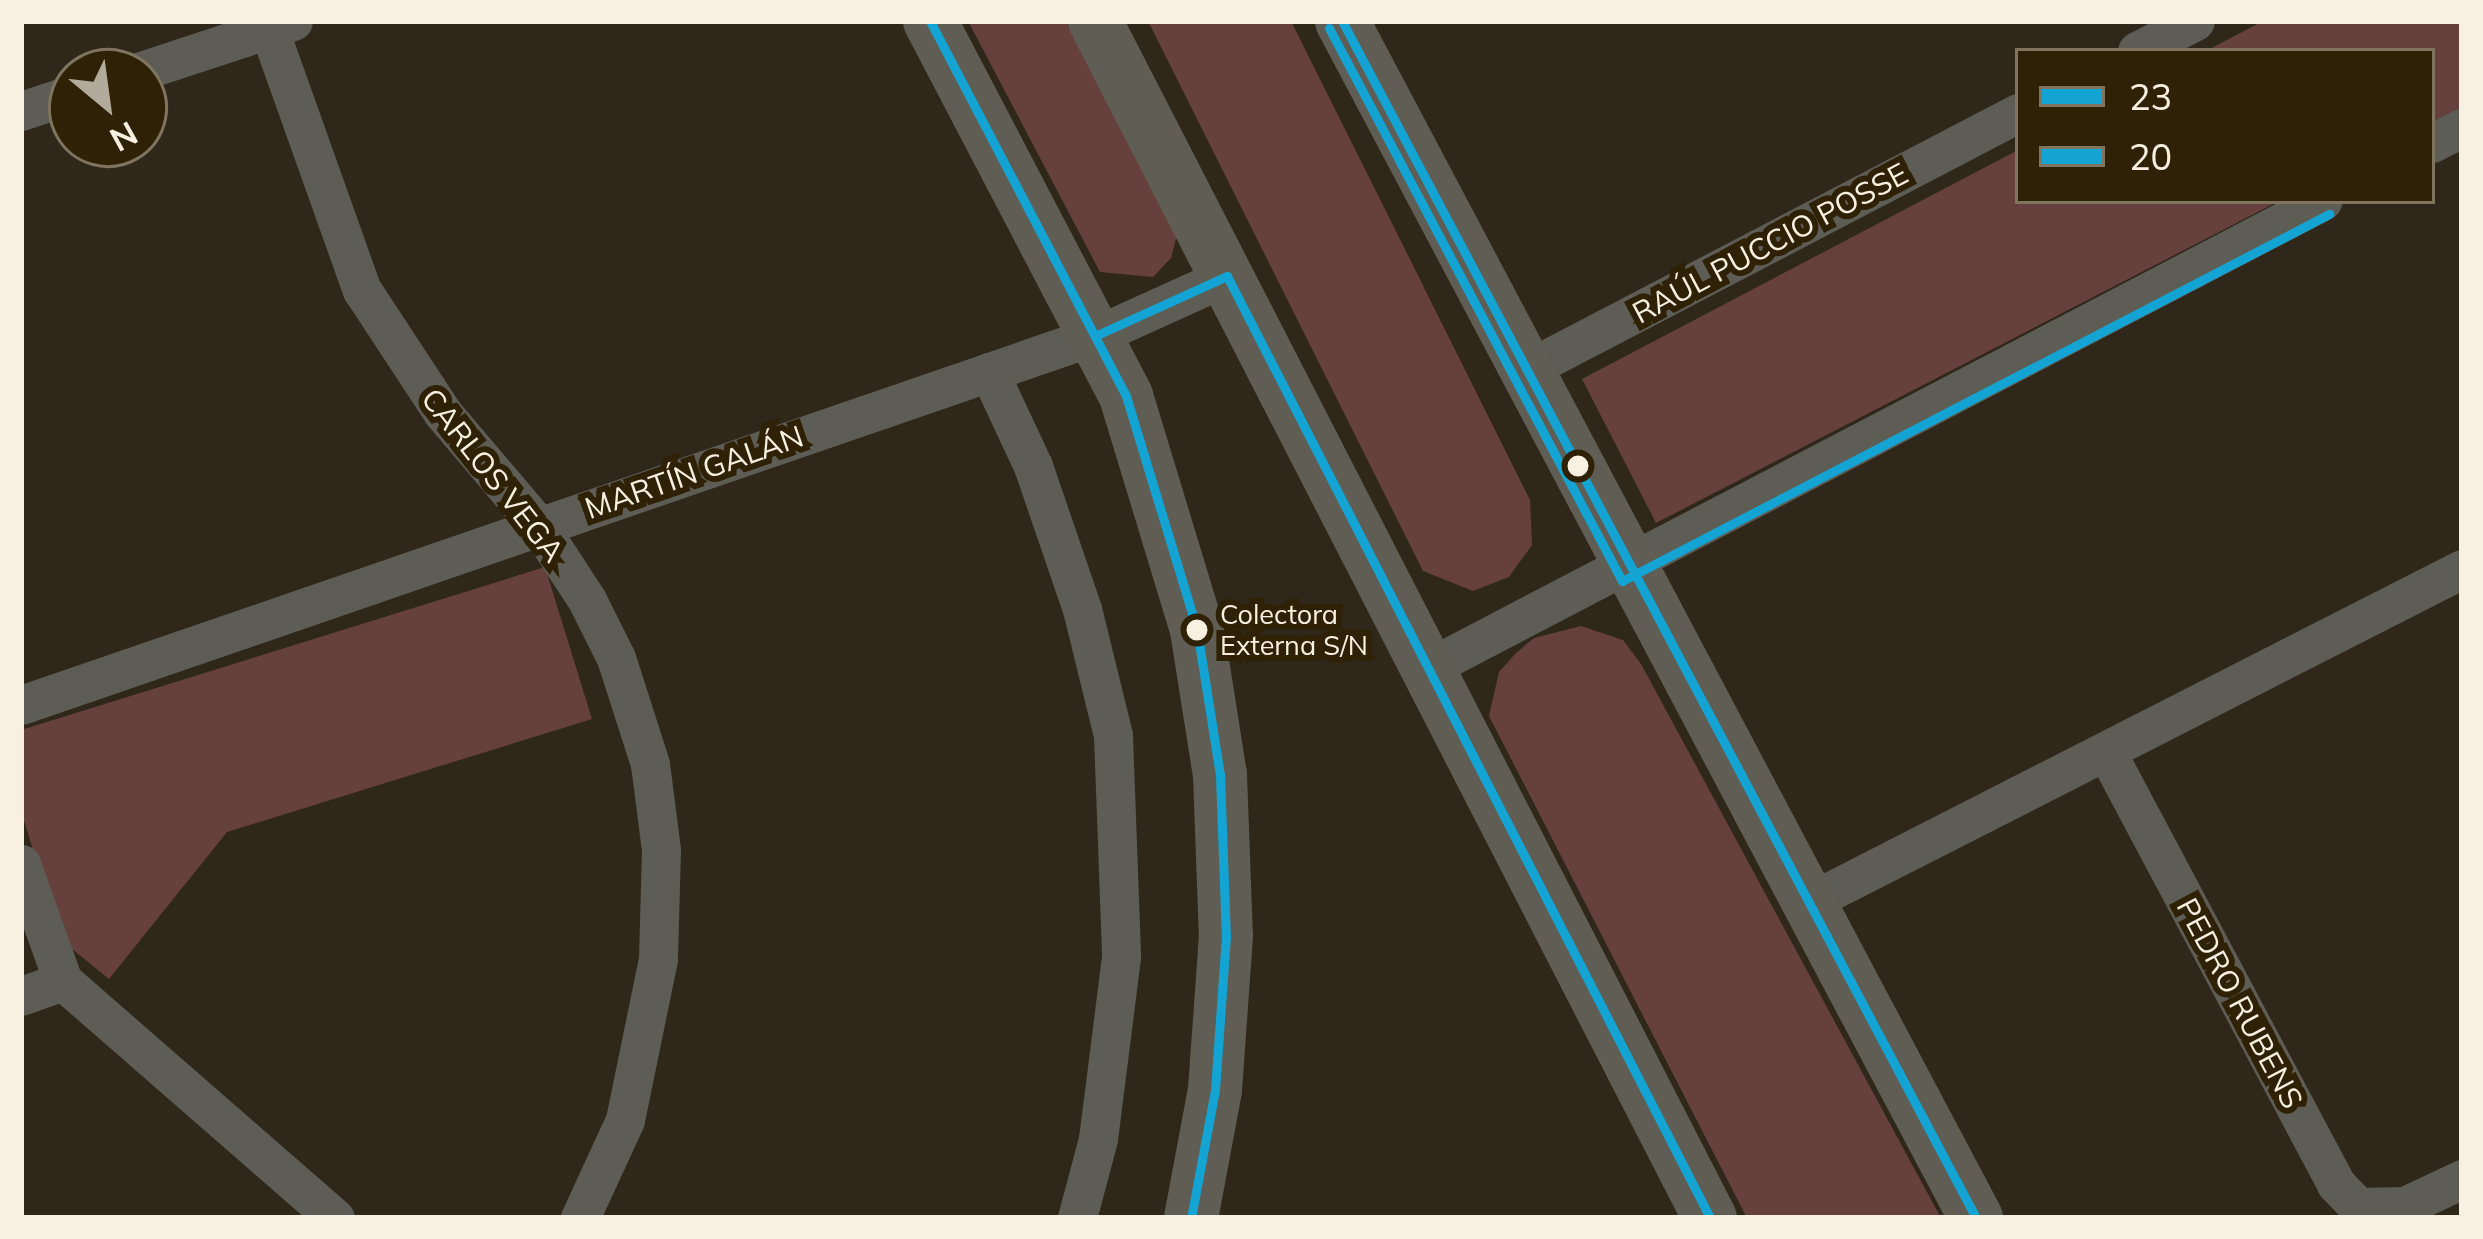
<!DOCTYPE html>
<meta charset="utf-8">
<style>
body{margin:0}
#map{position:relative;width:2483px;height:1239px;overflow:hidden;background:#2f271a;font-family:Mulish,sans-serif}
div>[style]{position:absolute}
.green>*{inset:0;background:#66403d}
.minor>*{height:39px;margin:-19.5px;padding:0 19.5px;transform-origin:19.5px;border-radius:19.5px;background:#5e5d55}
.secondary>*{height:54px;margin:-27px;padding:0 27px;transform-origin:27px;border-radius:27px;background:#605e54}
.bus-1>*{height:9px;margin:-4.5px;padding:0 4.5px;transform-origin:4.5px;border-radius:4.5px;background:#13a4d3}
.bus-2>*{height:9px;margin:-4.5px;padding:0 4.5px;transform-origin:4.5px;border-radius:4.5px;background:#13a4d3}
.dots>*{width:33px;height:33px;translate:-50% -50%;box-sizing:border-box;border:6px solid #2e2106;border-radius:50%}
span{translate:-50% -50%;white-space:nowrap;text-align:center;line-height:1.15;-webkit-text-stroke:12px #2e2106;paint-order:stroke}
.bus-label{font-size:27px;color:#f8f0e1}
.left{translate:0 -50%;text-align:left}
.street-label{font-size:30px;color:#f8f0e1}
.frame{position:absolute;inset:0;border:24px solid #f8f0e1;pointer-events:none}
.legend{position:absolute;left:2015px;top:48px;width:420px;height:156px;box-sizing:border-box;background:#2e2106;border:3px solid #7f745e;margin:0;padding:15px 21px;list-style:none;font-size:36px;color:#f8f0e1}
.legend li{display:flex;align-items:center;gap:24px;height:60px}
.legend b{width:60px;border:3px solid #7f745e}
.north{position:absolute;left:48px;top:48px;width:120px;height:120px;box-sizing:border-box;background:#2e2106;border:3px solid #7f745e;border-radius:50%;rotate:151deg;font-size:33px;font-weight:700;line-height:48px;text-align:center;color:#f8f0e1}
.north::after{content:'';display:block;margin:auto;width:42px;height:54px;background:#b2aa9b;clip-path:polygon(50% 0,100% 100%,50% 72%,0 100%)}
</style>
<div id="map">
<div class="green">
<div style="clip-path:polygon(968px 21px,1066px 21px,1177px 235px,1171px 258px,1153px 277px,1100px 272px)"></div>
<div style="clip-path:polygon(1148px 21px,1291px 21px,1530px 500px,1532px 545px,1509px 577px,1473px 591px,1423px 571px)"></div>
<div style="clip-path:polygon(2263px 21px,2462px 21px,2462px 107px,2432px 122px,2432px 51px,2206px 51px)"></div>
<div style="clip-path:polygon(2018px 150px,2018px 201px,2279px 201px,1656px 523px,1582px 379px)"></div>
<div style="clip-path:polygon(545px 567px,592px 719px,227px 832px,109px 979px,61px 940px,21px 811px,21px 730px)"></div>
<div style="clip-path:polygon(1581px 626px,1623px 640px,1641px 664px,1941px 1218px,1747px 1218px,1489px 716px,1499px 672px,1516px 653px,1534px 638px)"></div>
</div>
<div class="minor">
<div style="left:266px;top:21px;width:286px;rotate:70.4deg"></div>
<div style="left:362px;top:290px;width:146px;rotate:56.7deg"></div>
<div style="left:442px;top:412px;width:148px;rotate:49.7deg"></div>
<div style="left:538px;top:525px;width:90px;rotate:56.8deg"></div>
<div style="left:587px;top:600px;width:65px;rotate:63.4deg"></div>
<div style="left:616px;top:658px;width:111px;rotate:72.2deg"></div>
<div style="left:650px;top:764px;width:87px;rotate:82.7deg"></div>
<div style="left:661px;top:850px;width:109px;rotate:91.6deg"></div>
<div style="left:658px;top:959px;width:164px;rotate:101.6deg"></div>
<div style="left:625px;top:1120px;width:108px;rotate:114.7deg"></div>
<div style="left:2137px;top:51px;width:65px;rotate:-27.3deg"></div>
<div style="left:138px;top:72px;width:163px;rotate:-18.2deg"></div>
<div style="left:21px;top:111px;width:54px;rotate:-18.4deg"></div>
<div style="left:2432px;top:143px;width:34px;rotate:-27deg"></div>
<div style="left:989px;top:372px;width:104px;rotate:64.9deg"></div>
<div style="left:1033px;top:466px;width:151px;rotate:71.1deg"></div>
<div style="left:1082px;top:609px;width:130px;rotate:76.2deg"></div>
<div style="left:1113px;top:735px;width:222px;rotate:87.9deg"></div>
<div style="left:1121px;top:957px;width:183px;rotate:97.2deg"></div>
<div style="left:1098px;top:1139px;width:82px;rotate:104.9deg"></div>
<div style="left:1522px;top:372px;width:560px;rotate:-27.57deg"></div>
<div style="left:1428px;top:668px;width:1009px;rotate:-27.58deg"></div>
<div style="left:21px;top:705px;width:1138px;rotate:-18.98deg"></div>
<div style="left:1097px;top:335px;width:143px;rotate:-24.4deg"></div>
<div style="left:2107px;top:753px;width:488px;rotate:62deg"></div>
<div style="left:2336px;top:1184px;width:32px;rotate:46deg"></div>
<div style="left:2358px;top:1207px;width:47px;rotate:-1.2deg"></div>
<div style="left:2405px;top:1206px;width:63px;rotate:-25.3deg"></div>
<div style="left:21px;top:864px;width:124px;rotate:70.3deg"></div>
<div style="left:63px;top:981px;width:361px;rotate:41.1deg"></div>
<div style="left:1807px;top:903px;width:735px;rotate:-27.02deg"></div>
<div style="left:21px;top:996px;width:45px;rotate:-19.7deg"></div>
</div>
<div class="secondary">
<div style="left:930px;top:21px;width:423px;rotate:62.4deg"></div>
<div style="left:1126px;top:396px;width:245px;rotate:73.1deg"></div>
<div style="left:1197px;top:630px;width:147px;rotate:81deg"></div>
<div style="left:1220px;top:775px;width:161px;rotate:87.9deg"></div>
<div style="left:1226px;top:936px;width:154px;rotate:94.1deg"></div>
<div style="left:1215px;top:1090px;width:130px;rotate:100.6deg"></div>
<div style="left:1095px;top:21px;width:1346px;rotate:62.81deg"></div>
<div style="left:1342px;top:21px;width:1355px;rotate:62.09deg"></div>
</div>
<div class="bus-1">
<div style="left:930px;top:21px;width:423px;rotate:62.4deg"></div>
<div style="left:1126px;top:396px;width:245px;rotate:73.1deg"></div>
<div style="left:1197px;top:630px;width:147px;rotate:81deg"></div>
<div style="left:1220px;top:775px;width:161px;rotate:87.9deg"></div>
<div style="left:1226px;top:936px;width:154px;rotate:94.1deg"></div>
<div style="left:1215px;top:1090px;width:130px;rotate:100.6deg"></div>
<div style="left:1342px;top:21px;width:1355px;rotate:62.09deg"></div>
<div style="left:1097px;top:335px;width:143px;rotate:-24.4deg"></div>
<div style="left:1227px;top:276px;width:1059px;rotate:62.85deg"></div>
</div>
<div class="bus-2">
<div style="left:1329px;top:28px;width:626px;rotate:62.08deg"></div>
<div style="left:1622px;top:581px;width:797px;rotate:-27.43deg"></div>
</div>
<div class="dots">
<div style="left:1578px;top:466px;background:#f8f0e1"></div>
<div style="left:1197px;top:630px;background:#f8f0e1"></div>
</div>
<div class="bus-label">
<span class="left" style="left:1220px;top:630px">Colectora<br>Externa S/N</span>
</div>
<div class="street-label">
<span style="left:1770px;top:243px;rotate:-28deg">RAÚL PUCCIO POSSE</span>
<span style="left:694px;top:472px;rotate:-19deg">MARTÍN GALÁN</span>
<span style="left:493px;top:475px;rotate:52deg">CARLOS VEGA</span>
<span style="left:2240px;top:1003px;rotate:62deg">PEDRO RUBENS</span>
</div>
<div class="frame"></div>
<ul class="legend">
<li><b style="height:15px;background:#13a4d3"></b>23</li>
<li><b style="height:15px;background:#13a4d3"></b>20</li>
</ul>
<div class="north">N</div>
</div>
